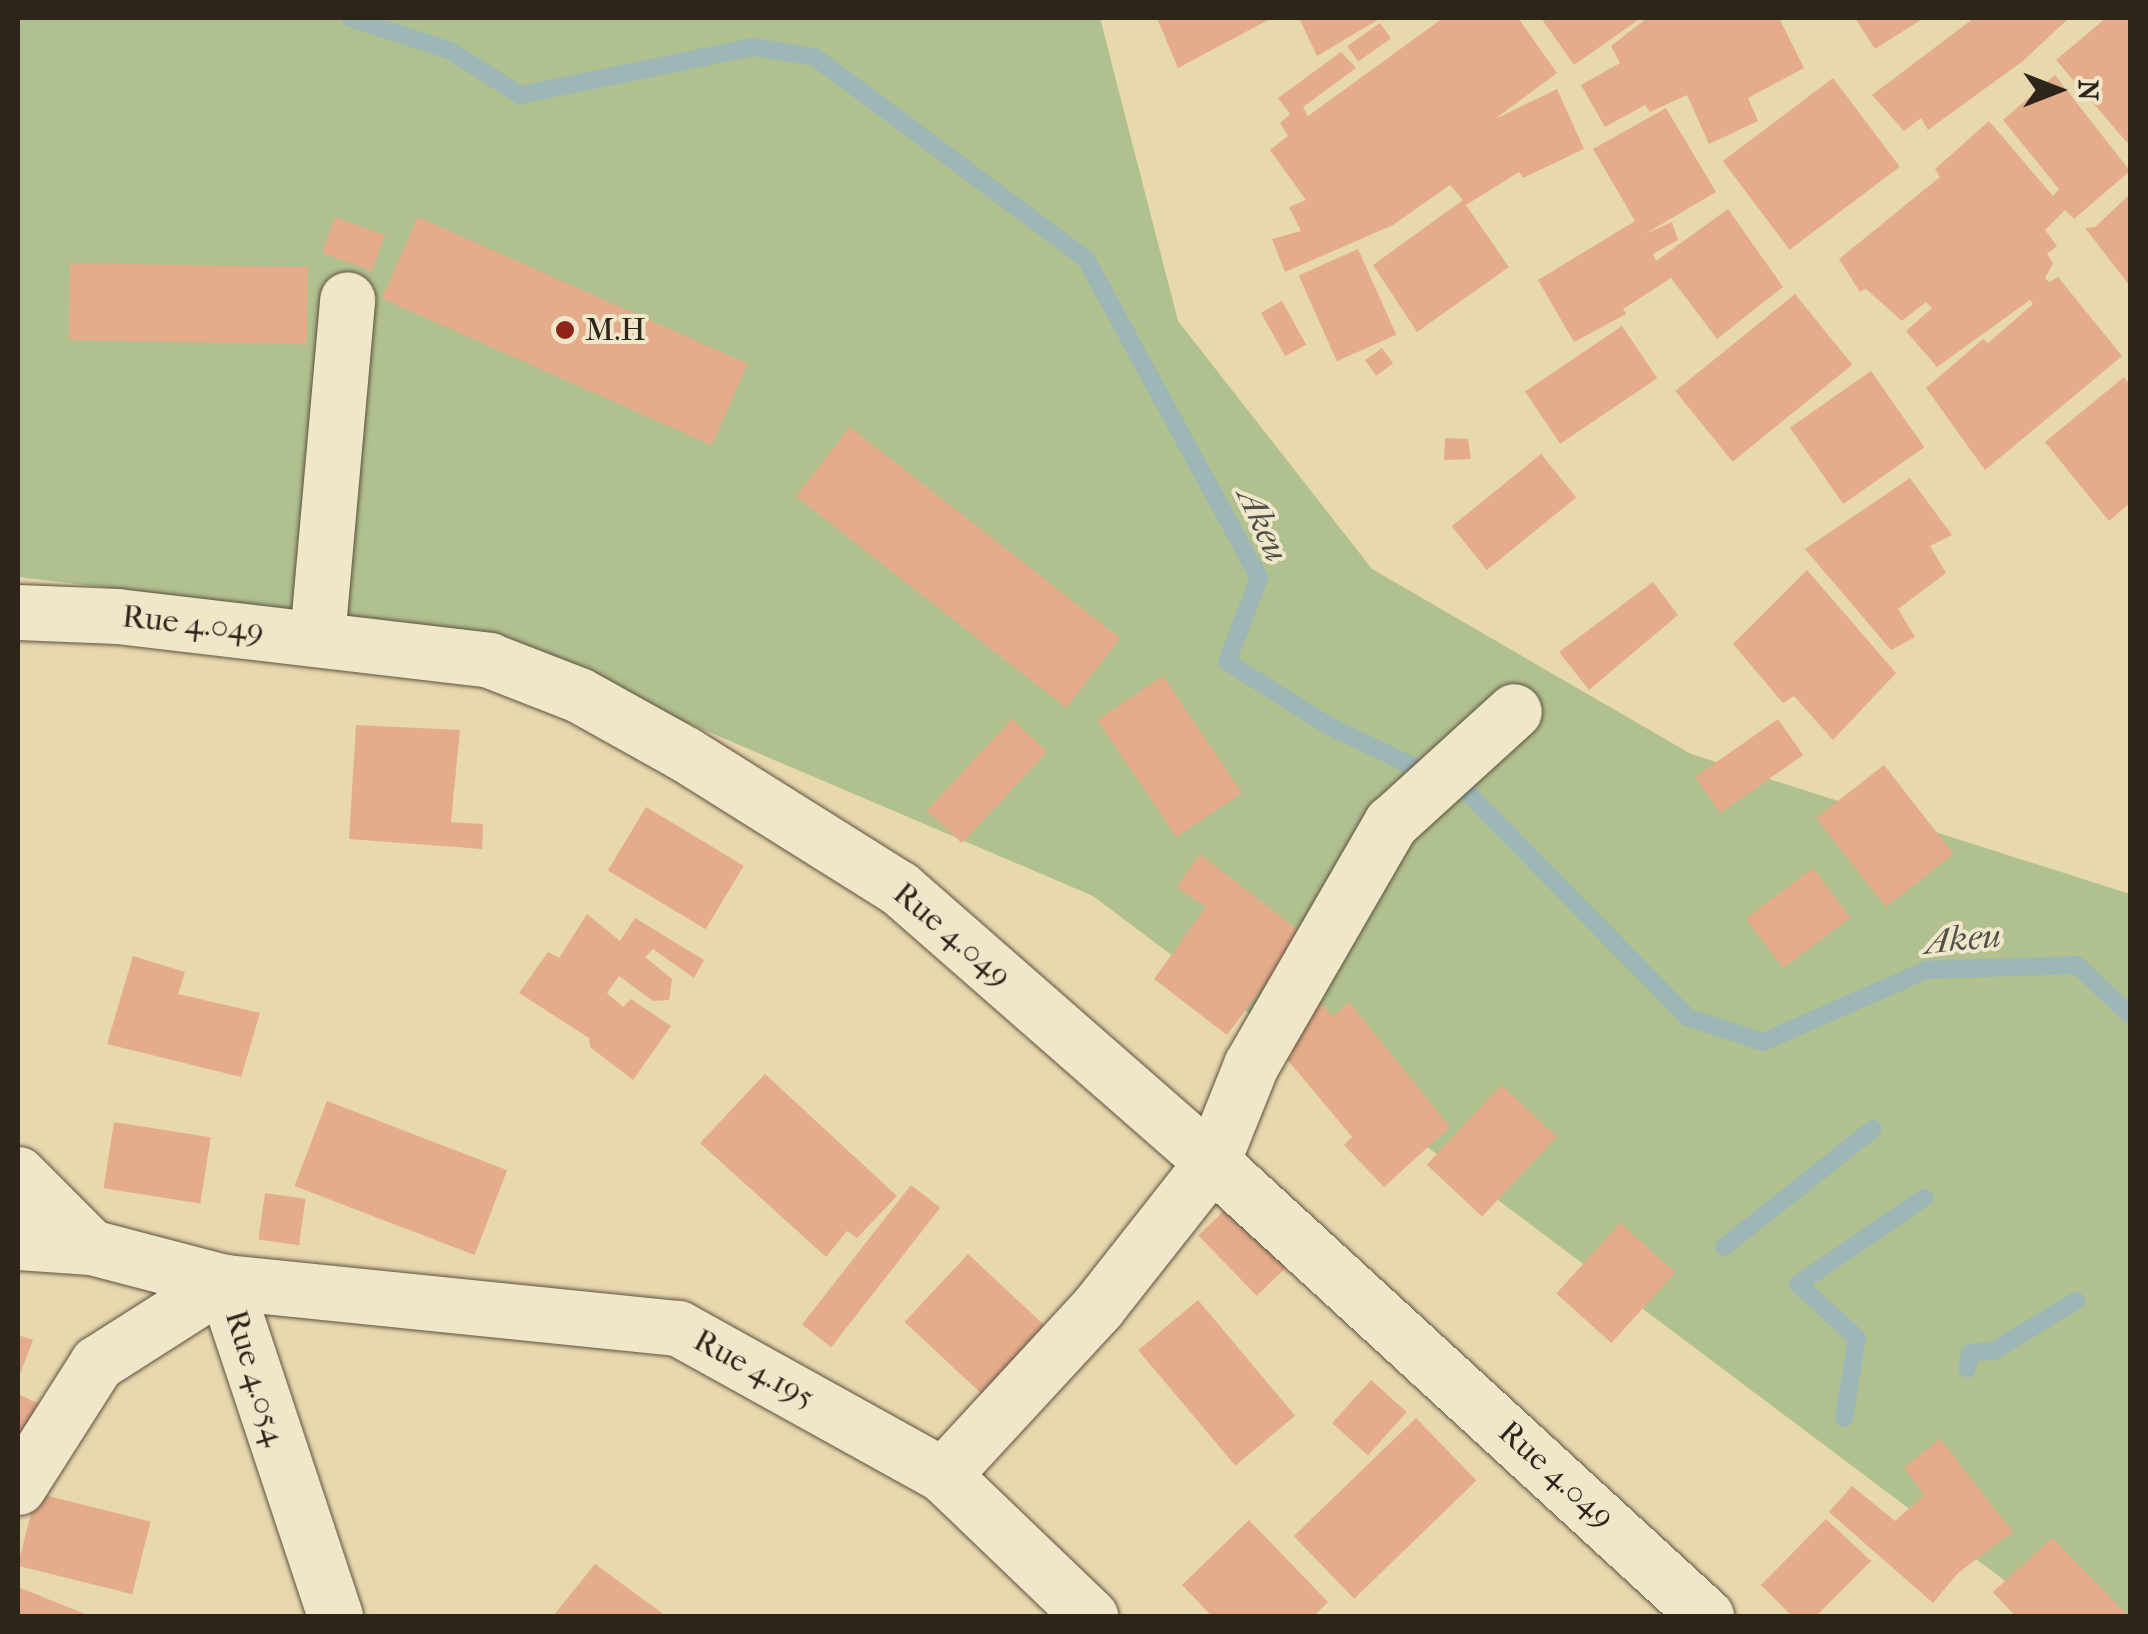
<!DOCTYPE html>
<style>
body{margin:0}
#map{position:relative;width:2148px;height:1634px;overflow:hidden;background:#e8d8ae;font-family:"IM FELL French Canon",serif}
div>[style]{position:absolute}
.green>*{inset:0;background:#b0c08f}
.stream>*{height:18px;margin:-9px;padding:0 9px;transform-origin:9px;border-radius:9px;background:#9cb7b6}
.building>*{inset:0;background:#e4ac8a;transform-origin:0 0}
.roads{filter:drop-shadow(0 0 2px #5c513f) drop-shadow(0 0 2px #5c513f)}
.street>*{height:55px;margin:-27.5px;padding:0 27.5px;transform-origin:27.5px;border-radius:27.5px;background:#f0e6ca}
.dots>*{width:28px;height:28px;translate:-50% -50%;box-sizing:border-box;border:5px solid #f0e6ca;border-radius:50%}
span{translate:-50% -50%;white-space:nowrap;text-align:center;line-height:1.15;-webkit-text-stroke:8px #f0e6ca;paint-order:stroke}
.poi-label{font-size:32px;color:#2d241a}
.left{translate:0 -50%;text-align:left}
.street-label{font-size:32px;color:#2d241a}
.water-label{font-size:35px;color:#4e5049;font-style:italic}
.frame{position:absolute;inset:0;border:20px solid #2d241a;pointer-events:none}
.north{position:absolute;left:2008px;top:40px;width:100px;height:100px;-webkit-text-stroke:8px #f0e6ca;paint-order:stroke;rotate:90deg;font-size:28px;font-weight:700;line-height:40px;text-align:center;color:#2d241a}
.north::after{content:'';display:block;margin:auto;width:35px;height:45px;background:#2d241a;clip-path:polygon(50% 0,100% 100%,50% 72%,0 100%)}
</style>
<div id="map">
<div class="green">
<div style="clip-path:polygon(18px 18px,1100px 18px,1178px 321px,1372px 569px,1691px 754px,2130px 894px,2130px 1616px,2052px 1616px,1093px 896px,470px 630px,18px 577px)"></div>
</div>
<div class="stream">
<div style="left:350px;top:18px;width:104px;rotate:17.9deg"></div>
<div style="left:449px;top:50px;width:84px;rotate:32.4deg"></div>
<div style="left:520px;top:95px;width:238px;rotate:-11.6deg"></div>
<div style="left:753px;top:47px;width:63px;rotate:9.2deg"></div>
<div style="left:815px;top:57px;width:338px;rotate:36.7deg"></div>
<div style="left:1086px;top:259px;width:363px;rotate:61.5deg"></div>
<div style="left:1259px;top:578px;width:90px;rotate:110.9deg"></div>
<div style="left:1227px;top:662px;width:120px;rotate:32.1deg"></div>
<div style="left:1329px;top:726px;width:153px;rotate:25.6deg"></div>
<div style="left:1467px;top:792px;width:315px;rotate:45.6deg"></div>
<div style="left:1687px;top:1017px;width:80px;rotate:18.2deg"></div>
<div style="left:1763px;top:1042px;width:178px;rotate:-23.8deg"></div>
<div style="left:1926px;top:970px;width:151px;rotate:-1.9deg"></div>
<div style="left:2077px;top:965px;width:73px;rotate:43.3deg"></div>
<div style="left:1724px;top:1247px;width:190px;rotate:-38.4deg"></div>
<div style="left:1967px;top:1369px;width:16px;rotate:-79deg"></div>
<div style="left:1970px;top:1353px;width:23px;rotate:-5deg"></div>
<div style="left:1993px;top:1351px;width:97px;rotate:-31.1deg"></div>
<div style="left:1844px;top:1418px;width:81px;rotate:-80.8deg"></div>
<div style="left:1857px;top:1338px;width:80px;rotate:-137.5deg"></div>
<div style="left:1798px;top:1284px;width:153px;rotate:-34.3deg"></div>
</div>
<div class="building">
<div style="clip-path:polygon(1157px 18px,1272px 18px,1178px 68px)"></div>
<div style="clip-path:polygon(1299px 18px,1381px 18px,1317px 56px)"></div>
<div style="clip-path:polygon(1443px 18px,1518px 18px,1557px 73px,1495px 119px,1557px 89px,1584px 149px,1523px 178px,1519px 172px,1466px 205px,1509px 267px,1417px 332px,1373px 265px,1463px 200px,1450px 185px,1393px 225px,1285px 272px,1272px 239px,1301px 231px,1289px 207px,1306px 200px,1270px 150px,1288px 136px,1280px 123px,1290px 114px,1278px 98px,1341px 52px,1356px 68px,1303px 107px,1308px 116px)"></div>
<div style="clip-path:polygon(1541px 18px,1641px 18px,1574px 65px)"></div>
<div style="clip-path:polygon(1647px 18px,1779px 18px,1804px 68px,1748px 98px,1758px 121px,1709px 144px,1687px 95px,1650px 112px,1645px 105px,1605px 127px,1581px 85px,1620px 63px,1611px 46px)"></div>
<div style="clip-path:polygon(1855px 18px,1924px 18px,1875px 49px)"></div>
<div style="clip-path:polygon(1974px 18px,2069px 18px,2023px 61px,1928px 130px,1921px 118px,1904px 131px,1872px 95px)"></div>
<div style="clip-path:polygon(2106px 18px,2130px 18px,2130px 146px,2056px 60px)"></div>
<div style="left:1380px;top:23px;width:19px;height:40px;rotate:55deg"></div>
<div style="clip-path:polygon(2055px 75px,2130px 171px,2074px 219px,2065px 210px,2045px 230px,2057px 246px,2047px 254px,2053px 263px,2045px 278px,2049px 282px,2058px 277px,2122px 356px,1985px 470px,1926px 388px,1983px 339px,1988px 343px,2033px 304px,2030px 300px,1937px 367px,1906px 331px,1932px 308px,1926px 302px,1902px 321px,1866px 289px,1860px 292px,1839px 259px,1940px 177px,1935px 169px,1989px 121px,2053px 196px,2059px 189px,2003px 120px)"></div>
<div style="left:1833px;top:78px;width:111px;height:138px;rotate:53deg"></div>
<div style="clip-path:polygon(1666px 108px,1716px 192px,1645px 234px,1672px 222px,1678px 240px,1653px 254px,1656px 261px,1728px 209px,1783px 287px,1717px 339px,1671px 278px,1623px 309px,1626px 314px,1574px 342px,1538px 280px,1635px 221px,1593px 149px)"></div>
<div style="clip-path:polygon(2130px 194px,2130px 286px,2085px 228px,2095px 227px)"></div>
<div style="left:335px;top:217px;width:53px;height:38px;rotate:20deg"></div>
<div style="left:418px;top:217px;width:361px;height:89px;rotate:24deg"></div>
<div style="left:1358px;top:249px;width:94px;height:65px;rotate:66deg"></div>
<div style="left:70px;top:263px;width:238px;height:77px;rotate:1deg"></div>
<div style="left:1795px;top:294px;width:91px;height:154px;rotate:51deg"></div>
<div style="left:1282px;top:301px;width:50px;height:24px;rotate:61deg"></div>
<div style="left:1622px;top:326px;width:63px;height:117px;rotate:56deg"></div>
<div style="left:1382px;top:348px;width:19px;height:21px;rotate:54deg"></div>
<div style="left:1871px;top:371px;width:93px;height:99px;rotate:55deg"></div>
<div style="clip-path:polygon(2124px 377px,2130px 385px,2130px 503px,2109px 521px,2045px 442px)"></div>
<div style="left:850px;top:427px;width:343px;height:88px;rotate:38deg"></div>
<div style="clip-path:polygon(1445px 438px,1468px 439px,1471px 459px,1444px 460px)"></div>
<div style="left:1541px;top:454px;width:56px;height:115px;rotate:51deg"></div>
<div style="clip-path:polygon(1910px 478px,1952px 535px,1930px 546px,1946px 573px,1898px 609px,1915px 637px,1891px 650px,1805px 549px)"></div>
<div style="clip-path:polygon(1807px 570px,1896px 673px,1833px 740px,1794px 696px,1783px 703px,1733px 644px)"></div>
<div style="clip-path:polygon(1653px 582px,1678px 615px,1589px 690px,1559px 652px)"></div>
<div style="left:1163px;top:676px;width:141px;height:79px;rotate:56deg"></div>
<div style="left:1012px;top:719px;width:48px;height:125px;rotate:43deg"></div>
<div style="left:1778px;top:719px;width:44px;height:101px;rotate:55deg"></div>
<div style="clip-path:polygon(356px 725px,460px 730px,451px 822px,483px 824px,482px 849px,349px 839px)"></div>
<div style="left:1884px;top:765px;width:113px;height:86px;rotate:52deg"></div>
<div style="left:646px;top:807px;width:114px;height:74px;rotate:31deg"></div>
<div style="clip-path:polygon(1200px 854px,1303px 934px,1227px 1035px,1154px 979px,1206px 907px,1177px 887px)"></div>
<div style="left:1813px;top:868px;width:62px;height:84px;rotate:53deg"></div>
<div style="clip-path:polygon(587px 914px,620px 941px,635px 918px,704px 960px,694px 978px,653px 949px,645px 957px,672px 979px,669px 1000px,653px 1001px,619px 976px,607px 993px,623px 1007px,631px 999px,671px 1026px,633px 1080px,590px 1047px,589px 1038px,519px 993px,548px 952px,559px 958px)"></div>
<div style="clip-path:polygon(133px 956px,185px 972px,178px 994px,260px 1013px,241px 1077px,107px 1044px)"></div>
<div style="clip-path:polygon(1349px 1002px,1450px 1127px,1384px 1187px,1344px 1145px,1352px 1137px,1276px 1046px,1321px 1003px,1333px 1017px)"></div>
<div style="clip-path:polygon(765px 1074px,897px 1196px,857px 1238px,847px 1231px,826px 1257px,700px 1143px)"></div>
<div style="left:1501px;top:1085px;width:76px;height:109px;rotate:43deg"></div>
<div style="left:327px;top:1101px;width:193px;height:91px;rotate:21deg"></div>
<div style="left:114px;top:1122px;width:98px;height:67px;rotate:9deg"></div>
<div style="left:911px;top:1185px;width:37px;height:177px;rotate:38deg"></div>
<div style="left:265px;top:1193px;width:41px;height:47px;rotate:8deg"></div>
<div style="left:1235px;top:1200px;width:84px;height:51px;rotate:46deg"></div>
<div style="left:1620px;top:1223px;width:74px;height:95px;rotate:42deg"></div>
<div style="left:968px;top:1254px;width:114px;height:93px;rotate:43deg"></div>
<div style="left:1198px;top:1300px;width:151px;height:78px;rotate:50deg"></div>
<div style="clip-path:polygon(18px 1335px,33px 1340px,18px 1379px)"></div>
<div style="left:1371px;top:1380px;width:48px;height:58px;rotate:42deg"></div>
<div style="clip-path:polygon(18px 1394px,50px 1409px,18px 1440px)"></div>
<div style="left:1416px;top:1418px;width:87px;height:170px;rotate:46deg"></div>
<div style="clip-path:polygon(1940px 1439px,2013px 1532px,1958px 1573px,1933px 1603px,1829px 1512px,1852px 1486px,1895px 1521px,1924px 1495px,1904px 1468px)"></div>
<div style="left:36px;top:1493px;width:118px;height:75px;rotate:14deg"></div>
<div style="clip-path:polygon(1826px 1519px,1871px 1561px,1816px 1616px,1792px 1616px,1761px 1585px)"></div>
<div style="clip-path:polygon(1249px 1520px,1328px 1602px,1314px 1616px,1212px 1616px,1182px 1585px)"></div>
<div style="clip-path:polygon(2052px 1538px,2129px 1616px,2015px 1616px,1993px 1592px)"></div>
<div style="clip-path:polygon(595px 1564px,666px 1616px,553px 1616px)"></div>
<div style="clip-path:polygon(18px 1587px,90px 1616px,18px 1616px)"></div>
</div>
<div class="roads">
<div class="street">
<div style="left:18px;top:612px;width:99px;rotate:2.3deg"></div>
<div style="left:117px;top:616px;width:375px;rotate:6.7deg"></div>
<div style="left:489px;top:660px;width:97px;rotate:21.3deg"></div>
<div style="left:579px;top:695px;width:121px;rotate:29.1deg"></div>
<div style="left:685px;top:754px;width:252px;rotate:32.1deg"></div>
<div style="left:899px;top:888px;width:416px;rotate:41.2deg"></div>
<div style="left:1212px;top:1162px;width:671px;rotate:42.58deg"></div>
<div style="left:317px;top:638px;width:340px;rotate:-84.9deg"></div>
<div style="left:18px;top:1174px;width:103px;rotate:45deg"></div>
<div style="left:18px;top:1242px;width:73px;rotate:3.9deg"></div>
<div style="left:91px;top:1247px;width:138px;rotate:14.7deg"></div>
<div style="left:224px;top:1282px;width:352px;rotate:71.6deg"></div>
<div style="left:943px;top:1475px;width:229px;rotate:-47.3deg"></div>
<div style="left:1098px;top:1307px;width:184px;rotate:-51.8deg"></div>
<div style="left:1212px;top:1162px;width:105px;rotate:-68.1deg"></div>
<div style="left:1251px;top:1065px;width:280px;rotate:-60deg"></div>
<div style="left:1391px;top:823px;width:166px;rotate:-42.3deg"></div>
<div style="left:18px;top:1487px;width:147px;rotate:-57.5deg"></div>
<div style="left:97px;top:1363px;width:151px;rotate:-32.5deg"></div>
<div style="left:224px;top:1282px;width:456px;rotate:5.8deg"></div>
<div style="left:678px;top:1328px;width:303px;rotate:29deg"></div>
<div style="left:943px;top:1475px;width:204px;rotate:43.8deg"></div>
</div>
</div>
<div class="dots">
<div style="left:565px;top:330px;background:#8f2418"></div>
</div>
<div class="poi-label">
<span class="left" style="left:585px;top:330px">M.H</span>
</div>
<div class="street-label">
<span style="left:193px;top:624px;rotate:6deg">Rue 4.049</span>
<span style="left:952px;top:935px;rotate:40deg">Rue 4.049</span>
<span style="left:754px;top:1369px;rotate:28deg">Rue 4.195</span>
<span style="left:255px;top:1378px;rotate:73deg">Rue 4.054</span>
<span style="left:1556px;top:1475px;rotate:42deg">Rue 4.049</span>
</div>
<div class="water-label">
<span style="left:1263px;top:525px;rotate:66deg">Akeu</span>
<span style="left:1963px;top:939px;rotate:-5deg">Akeu</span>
</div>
<div class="frame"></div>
<div class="north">N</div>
</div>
